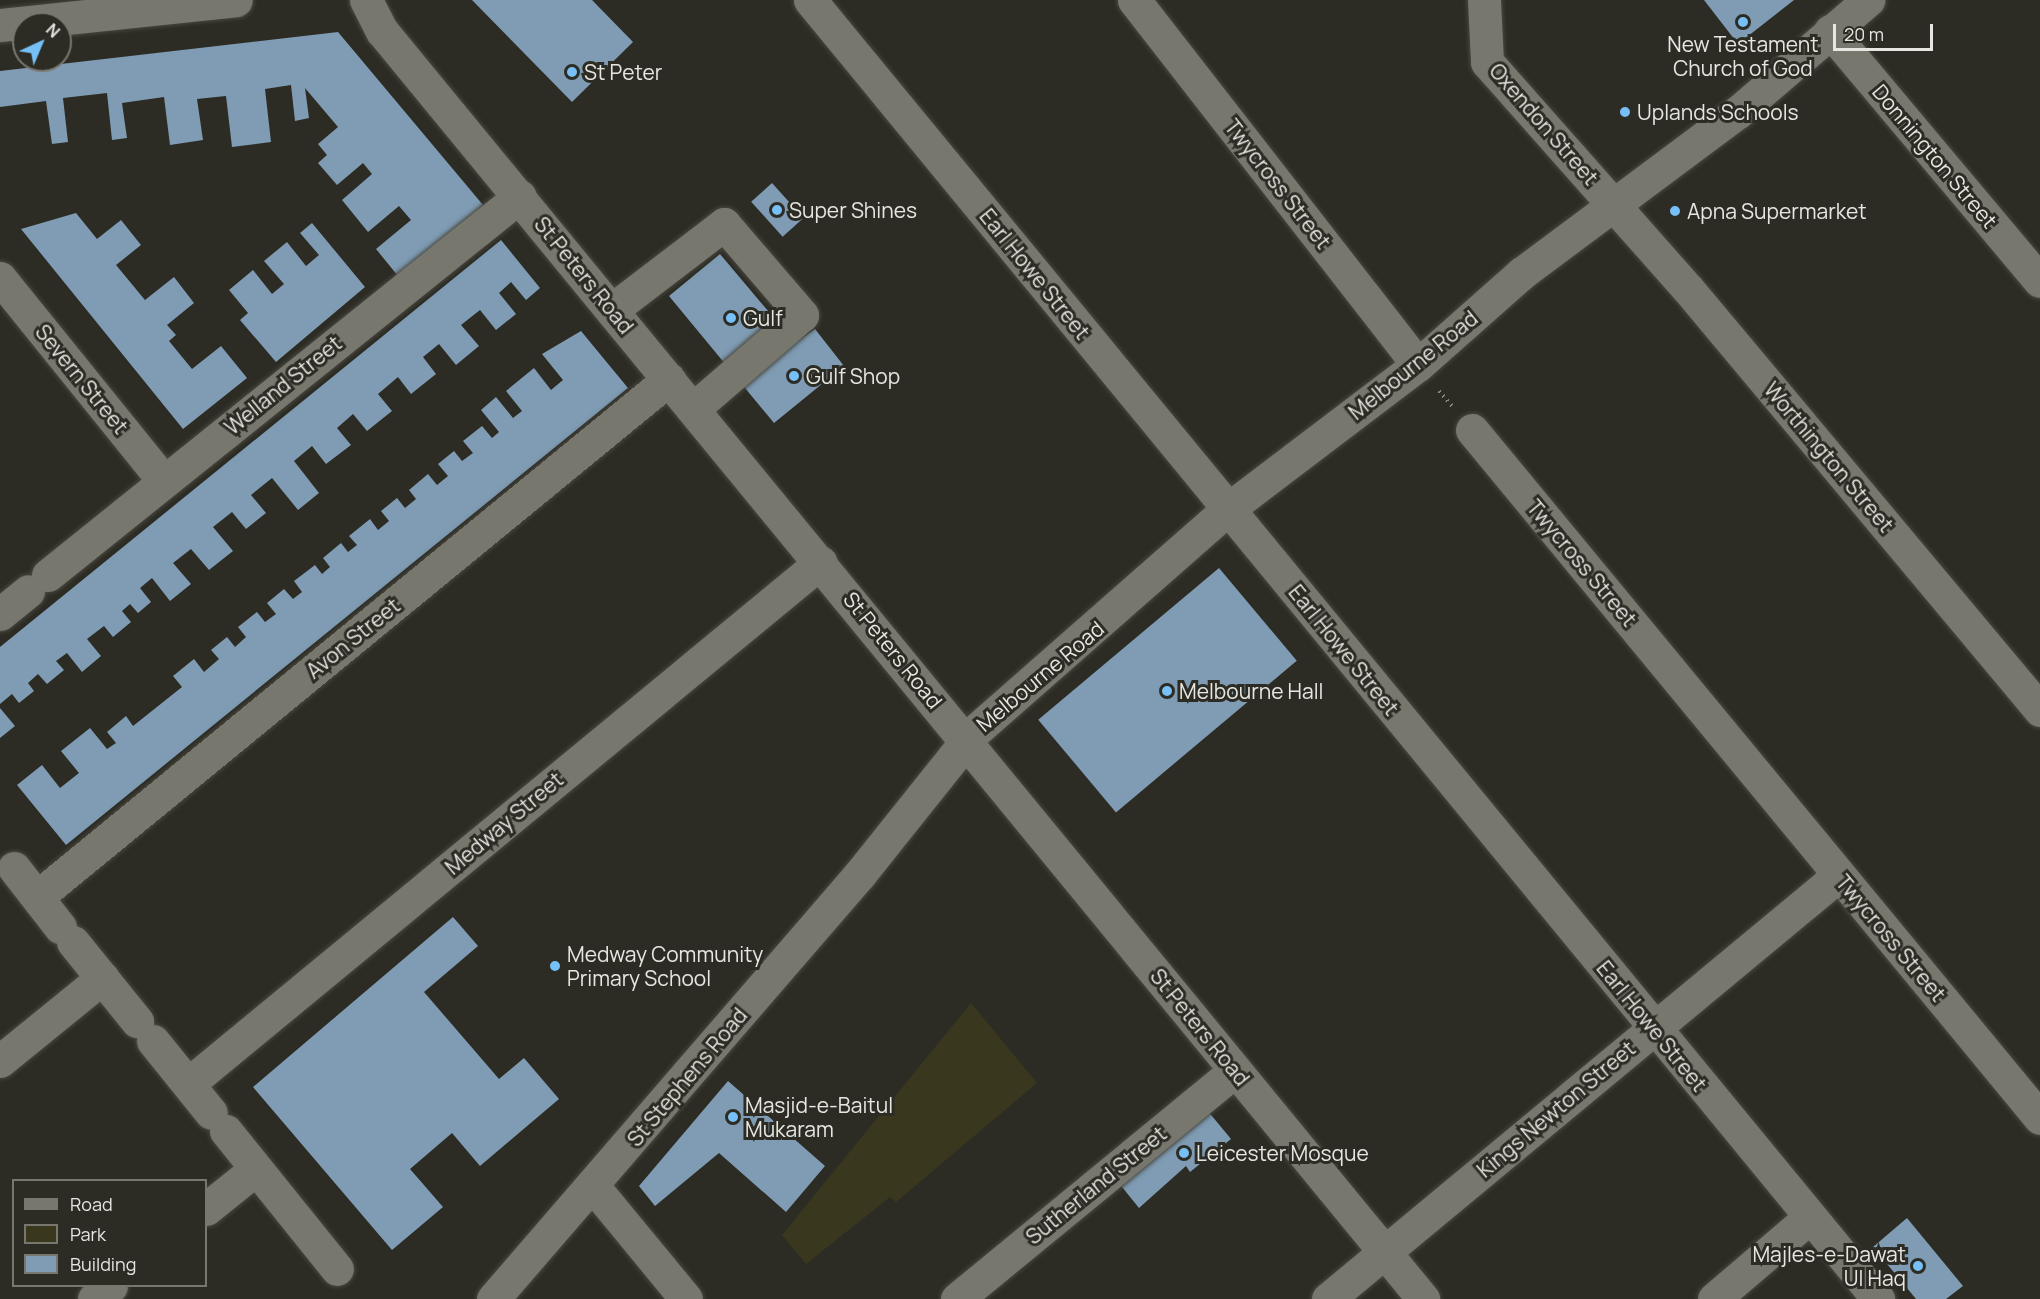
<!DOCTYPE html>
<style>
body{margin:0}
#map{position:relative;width:2040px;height:1299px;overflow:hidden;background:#2c2c24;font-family:Manrope,sans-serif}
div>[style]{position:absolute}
.green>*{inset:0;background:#39381f}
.building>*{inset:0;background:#7f9cb4;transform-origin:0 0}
.path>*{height:4px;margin-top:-2px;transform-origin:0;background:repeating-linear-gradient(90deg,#8a8a83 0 1.5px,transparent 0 6px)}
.roads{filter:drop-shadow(0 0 2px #474740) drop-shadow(0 0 2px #474740)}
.minor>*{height:33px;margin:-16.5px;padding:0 16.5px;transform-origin:16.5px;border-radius:16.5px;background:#77776e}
.dots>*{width:16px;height:16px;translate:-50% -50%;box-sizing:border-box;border:3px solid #2c2c24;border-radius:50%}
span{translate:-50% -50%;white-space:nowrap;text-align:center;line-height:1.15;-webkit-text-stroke:6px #2c2c24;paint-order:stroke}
.poi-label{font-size:21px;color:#e7e7e2}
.left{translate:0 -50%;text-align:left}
.right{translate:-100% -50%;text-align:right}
.street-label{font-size:21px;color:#e7e7e2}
.legend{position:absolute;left:12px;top:1179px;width:195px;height:108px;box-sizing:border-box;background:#2c2c24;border:2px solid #777770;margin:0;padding:8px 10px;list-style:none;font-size:18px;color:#e7e7e2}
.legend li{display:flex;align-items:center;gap:12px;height:30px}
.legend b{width:30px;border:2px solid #777770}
.north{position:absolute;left:12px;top:12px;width:60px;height:60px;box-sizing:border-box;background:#2c2c24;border:2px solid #777770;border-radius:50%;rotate:44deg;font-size:16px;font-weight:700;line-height:24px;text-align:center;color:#e7e7e2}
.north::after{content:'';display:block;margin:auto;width:21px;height:27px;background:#76c0f7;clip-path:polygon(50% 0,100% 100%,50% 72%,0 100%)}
.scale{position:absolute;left:1833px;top:24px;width:100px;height:27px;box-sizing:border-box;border:3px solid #e7e7e2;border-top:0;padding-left:8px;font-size:18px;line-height:21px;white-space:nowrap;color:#e7e7e2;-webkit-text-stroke:4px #2c2c24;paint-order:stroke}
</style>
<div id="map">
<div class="green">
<div style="clip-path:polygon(971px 1003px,1037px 1083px,896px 1202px,890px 1197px,806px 1264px,782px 1235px)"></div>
</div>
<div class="building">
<div style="clip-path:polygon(472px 0,592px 0,633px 42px,572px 102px)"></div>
<div style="clip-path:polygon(1704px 0,1794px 0,1738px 44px)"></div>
<div style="clip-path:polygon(338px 32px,483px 205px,398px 276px,376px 249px,411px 220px,399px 206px,368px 232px,342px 200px,372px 174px,363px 163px,337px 185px,318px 163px,327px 155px,318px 144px,338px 127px,305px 88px,309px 118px,295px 121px,291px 85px,265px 89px,271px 142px,232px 147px,226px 96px,197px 99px,203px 140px,170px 145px,164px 97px,122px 103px,127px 138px,112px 140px,107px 93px,63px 98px,68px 142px,52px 144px,46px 101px,0 107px,0 71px)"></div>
<div style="left:772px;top:183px;width:47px;height:28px;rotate:48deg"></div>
<div style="clip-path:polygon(76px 213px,97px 239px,121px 220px,141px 245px,116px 265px,145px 300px,174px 277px,194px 303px,167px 325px,176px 335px,169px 341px,192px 369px,221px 346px,247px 378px,183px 429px,21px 229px)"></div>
<div style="clip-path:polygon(312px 223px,365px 287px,276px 362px,240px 320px,248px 313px,229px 290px,253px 270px,272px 294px,284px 284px,264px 261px,287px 242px,306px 266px,319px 255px,300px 233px)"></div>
<div style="clip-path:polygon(501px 240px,540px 288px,526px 300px,511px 282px,499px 293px,516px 314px,496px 330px,480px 310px,461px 325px,479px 346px,456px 365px,439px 344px,423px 357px,436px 374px,411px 394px,398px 377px,378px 394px,392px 411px,367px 431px,353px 414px,337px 428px,351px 445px,326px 464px,312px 446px,294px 461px,319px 493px,298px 510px,272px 478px,251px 495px,266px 513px,246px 529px,232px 512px,213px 527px,233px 551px,209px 570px,191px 549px,173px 563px,191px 584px,170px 601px,152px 578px,140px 588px,151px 602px,138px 613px,130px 604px,122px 611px,131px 622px,113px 637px,104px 626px,87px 639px,101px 656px,82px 672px,67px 653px,56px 661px,64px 670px,47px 684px,38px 674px,28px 683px,34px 691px,19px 703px,12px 694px,0 704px,0 647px)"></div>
<div style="clip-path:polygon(720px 254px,795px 343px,815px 329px,844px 366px,774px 423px,669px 296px)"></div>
<div style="clip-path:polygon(581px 331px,628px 388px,66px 845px,17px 785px,42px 765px,60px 788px,79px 773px,61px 751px,90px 728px,107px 749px,116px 743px,107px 732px,126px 716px,133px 726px,182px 687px,173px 676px,194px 659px,204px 672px,219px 659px,211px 650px,227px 637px,235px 647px,246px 637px,238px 627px,257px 612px,265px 622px,276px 614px,267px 603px,284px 589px,293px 599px,302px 592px,294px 581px,315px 565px,322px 574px,330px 567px,323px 558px,341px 543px,348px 552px,357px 545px,349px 536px,370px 519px,378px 530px,389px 521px,381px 511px,397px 498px,405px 508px,416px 499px,409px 490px,428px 474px,437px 485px,448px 476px,438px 464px,454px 451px,462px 461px,473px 453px,463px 441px,482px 426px,492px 438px,499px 432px,481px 410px,496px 397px,513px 418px,522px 411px,506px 391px,534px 368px,551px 390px,563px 380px,542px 354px)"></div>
<div style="left:1219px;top:568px;width:121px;height:236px;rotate:50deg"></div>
<div style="clip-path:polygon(0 708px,15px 726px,0 738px)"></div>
<div style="clip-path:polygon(453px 917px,478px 946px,424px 992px,499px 1079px,524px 1058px,559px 1099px,480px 1166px,452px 1133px,410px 1169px,443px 1207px,392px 1250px,253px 1087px)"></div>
<div style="clip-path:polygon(728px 1081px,825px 1166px,786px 1212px,719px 1153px,655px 1206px,639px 1186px)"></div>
<div style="clip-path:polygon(1207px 1110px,1231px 1139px,1190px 1172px,1186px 1166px,1139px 1208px,1118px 1182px)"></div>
<div style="clip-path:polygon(1907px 1218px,1963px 1286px,1946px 1299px,1916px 1299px,1873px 1247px)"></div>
</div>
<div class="path">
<div style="left:1439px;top:391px;width:20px;rotate:49deg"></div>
</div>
<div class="roads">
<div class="minor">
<div style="left:366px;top:0;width:35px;rotate:63deg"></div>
<div style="left:382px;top:31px;width:1641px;rotate:50.61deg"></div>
<div style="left:810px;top:0;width:1682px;rotate:50.57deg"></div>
<div style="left:1134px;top:0;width:462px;rotate:52.1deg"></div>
<div style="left:1484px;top:0;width:62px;rotate:87.2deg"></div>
<div style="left:1487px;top:62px;width:303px;rotate:48.5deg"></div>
<div style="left:1688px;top:289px;width:549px;rotate:50.1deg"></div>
<div style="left:0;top:25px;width:237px;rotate:-6deg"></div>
<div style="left:1830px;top:31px;width:326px;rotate:50deg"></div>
<div style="left:0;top:278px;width:261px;rotate:51.1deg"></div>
<div style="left:613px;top:309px;width:140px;rotate:-37.4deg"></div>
<div style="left:724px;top:224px;width:120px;rotate:49.4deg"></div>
<div style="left:802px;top:315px;width:144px;rotate:139.2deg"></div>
<div style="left:1472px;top:430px;width:892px;rotate:50.46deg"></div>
<div style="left:48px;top:575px;width:605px;rotate:-38.76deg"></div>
<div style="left:0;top:614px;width:36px;rotate:-39deg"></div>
<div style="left:966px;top:739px;width:349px;rotate:-41.3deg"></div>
<div style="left:1228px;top:509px;width:238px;rotate:-37.2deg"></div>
<div style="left:1418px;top:365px;width:139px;rotate:-41.5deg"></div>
<div style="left:1522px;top:273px;width:269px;rotate:-36.7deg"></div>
<div style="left:1738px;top:112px;width:172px;rotate:-40.7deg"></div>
<div style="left:14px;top:868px;width:75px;rotate:52.1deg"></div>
<div style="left:37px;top:897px;width:817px;rotate:-39.34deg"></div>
<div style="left:73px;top:942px;width:102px;rotate:51deg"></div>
<div style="left:153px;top:1041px;width:92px;rotate:51.1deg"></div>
<div style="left:0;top:1061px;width:132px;rotate:-39.1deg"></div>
<div style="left:188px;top:1084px;width:820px;rotate:-39.51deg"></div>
<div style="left:226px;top:1131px;width:177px;rotate:51.2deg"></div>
<div style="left:593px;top:1186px;width:146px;rotate:50.5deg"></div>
<div style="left:206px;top:1209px;width:64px;rotate:-38.7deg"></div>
<div style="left:94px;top:1299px;width:21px;rotate:-37deg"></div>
<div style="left:493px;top:1299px;width:562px;rotate:-49.19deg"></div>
<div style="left:860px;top:874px;width:171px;rotate:-51.4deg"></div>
<div style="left:957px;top:1299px;width:360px;rotate:-39.4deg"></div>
<div style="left:1328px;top:1299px;width:664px;rotate:-39.68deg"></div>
<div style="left:1714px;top:1299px;width:125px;rotate:-40.5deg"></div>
</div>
</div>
<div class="dots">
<div style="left:1743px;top:22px;background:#76c0f7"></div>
<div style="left:572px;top:72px;background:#76c0f7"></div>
<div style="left:1625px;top:112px;background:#76c0f7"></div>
<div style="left:777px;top:210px;background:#76c0f7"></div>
<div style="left:1675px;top:211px;background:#76c0f7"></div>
<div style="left:731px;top:318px;background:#76c0f7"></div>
<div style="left:794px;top:376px;background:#76c0f7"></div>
<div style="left:1167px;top:691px;background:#76c0f7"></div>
<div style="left:555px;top:966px;background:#76c0f7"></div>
<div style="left:733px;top:1117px;background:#76c0f7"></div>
<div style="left:1184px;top:1153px;background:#76c0f7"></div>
<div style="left:1918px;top:1266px;background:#76c0f7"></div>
</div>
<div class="poi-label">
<span style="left:1743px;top:56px">New Testament<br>Church of God</span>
<span class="left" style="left:584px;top:72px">St Peter</span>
<span class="left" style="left:1637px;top:112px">Uplands Schools</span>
<span class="left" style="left:789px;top:210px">Super Shines</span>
<span class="left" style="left:1687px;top:211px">Apna Supermarket</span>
<span class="left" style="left:743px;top:318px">Gulf</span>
<span class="left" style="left:806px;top:376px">Gulf Shop</span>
<span class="left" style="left:1179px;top:691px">Melbourne Hall</span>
<span class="left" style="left:567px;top:966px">Medway Community<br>Primary School</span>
<span class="left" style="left:745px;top:1117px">Masjid-e-Baitul<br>Mukaram</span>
<span class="left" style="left:1196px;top:1153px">Leicester Mosque</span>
<span class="right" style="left:1906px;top:1266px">Majles-e-Dawat<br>Ul Haq</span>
</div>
<div class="street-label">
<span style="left:1544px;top:124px;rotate:49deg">Oxendon Street</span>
<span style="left:1935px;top:156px;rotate:50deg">Donnington Street</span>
<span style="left:1278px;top:184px;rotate:52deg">Twycross Street</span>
<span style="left:1035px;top:274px;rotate:51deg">Earl Howe Street</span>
<span style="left:584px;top:275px;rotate:51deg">St Peters Road</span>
<span style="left:1413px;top:365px;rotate:-39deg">Melbourne Road</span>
<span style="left:82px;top:379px;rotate:51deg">Severn Street</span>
<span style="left:283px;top:385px;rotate:-39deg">Welland Street</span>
<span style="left:1829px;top:457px;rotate:50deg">Worthington Street</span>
<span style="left:1582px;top:563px;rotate:50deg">Twycross Street</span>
<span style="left:353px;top:638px;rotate:-39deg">Avon Street</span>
<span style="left:893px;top:650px;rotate:51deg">St Peters Road</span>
<span style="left:1344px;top:650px;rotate:51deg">Earl Howe Street</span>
<span style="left:1040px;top:676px;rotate:-40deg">Melbourne Road</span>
<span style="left:504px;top:823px;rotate:-40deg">Medway Street</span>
<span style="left:1891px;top:938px;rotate:50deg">Twycross Street</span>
<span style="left:1652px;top:1026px;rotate:51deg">Earl Howe Street</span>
<span style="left:1200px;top:1027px;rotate:51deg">St Peters Road</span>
<span style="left:687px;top:1077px;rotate:-50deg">St Stephens Road</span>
<span style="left:1556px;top:1109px;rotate:-40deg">Kings Newton Street</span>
<span style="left:1096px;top:1185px;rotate:-39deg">Sutherland Street</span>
</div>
<ul class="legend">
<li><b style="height:8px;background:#77776e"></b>Road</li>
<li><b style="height:16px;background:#39381f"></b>Park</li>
<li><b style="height:16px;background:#7f9cb4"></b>Building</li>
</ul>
<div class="north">N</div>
<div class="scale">20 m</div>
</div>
